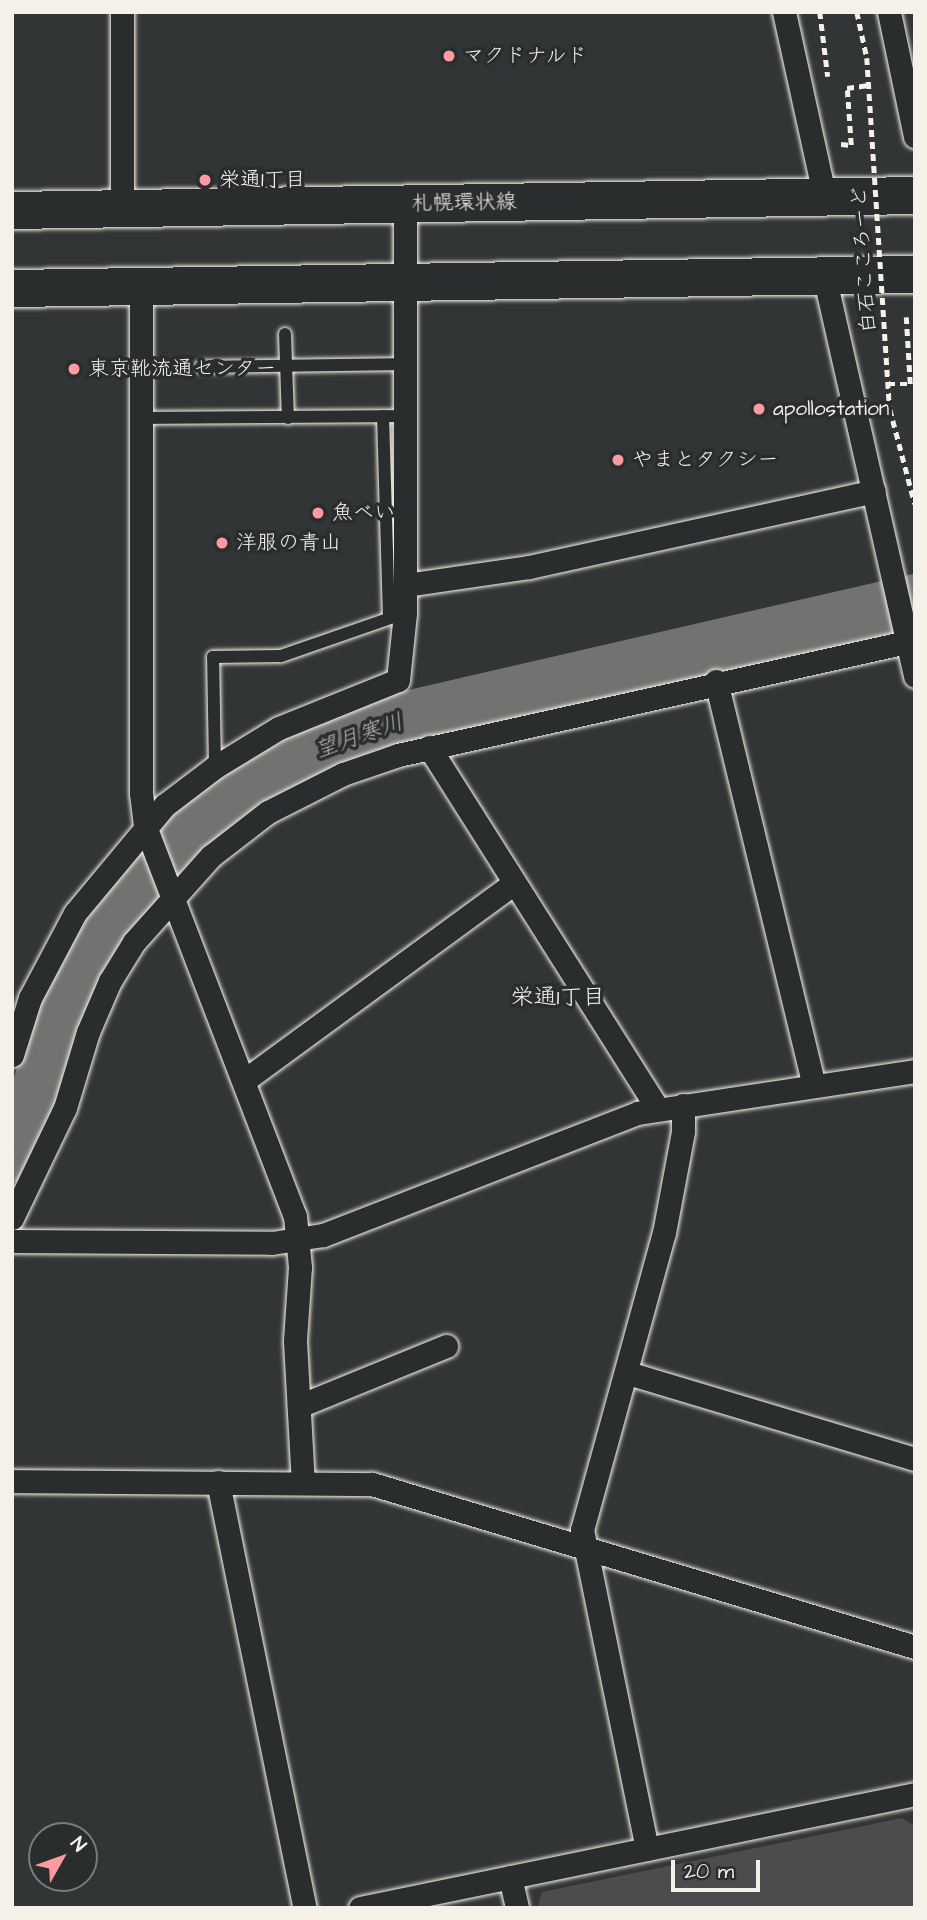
<!DOCTYPE html>
<meta charset="utf-8">
<style>
body{margin:0}
#map{position:relative;width:927px;height:1920px;overflow:hidden;background:#323535;font-family:"Architects Daughter","Klee One",sans-serif}
div>[style]{position:absolute}
.green>*{inset:0;background:#4b4d4c}
.river>*{height:54px;margin:-27px;padding:0 27px;transform-origin:27px;border-radius:27px;background:#727370}
.path>*{height:4.5px;margin-top:-2.25px;transform-origin:0;background:repeating-linear-gradient(90deg,#f4f1e8 0 7px,transparent 0 12px)}
.roads{filter:drop-shadow(0 0 2px #f4f1e8) drop-shadow(0 0 2px #f4f1e8)}
.service>*{height:12px;margin:-6px;padding:0 6px;transform-origin:6px;border-radius:6px;background:#2a2d2e}
.minor>*{height:23px;margin:-11.5px;padding:0 11.5px;transform-origin:11.5px;border-radius:11.5px;background:#2a2d2e}
.primary>*{height:37px;margin:-18.5px;padding:0 18.5px;transform-origin:18.5px;border-radius:18.5px;background:#2a2d2e}
.path-bridge>*{height:4.5px;margin-top:-2.25px;transform-origin:0;background:repeating-linear-gradient(90deg,#f4f1e8 0 7px,transparent 0 12px)}
.dots>*{width:19px;height:19px;translate:-50% -50%;box-sizing:border-box;border:4px solid #2a2d2e;border-radius:50%}
span{translate:-50% -50%;white-space:nowrap;text-align:center;line-height:1.15;-webkit-text-stroke:7px #2a2d2e;paint-order:stroke}
.poi-label{font-size:21px;color:#f4f1e8}
.left{translate:0 -50%;text-align:left}
.street-label{font-size:21px;color:#f4f1e8}
.water-label{font-size:23px;color:#b3b2ac;font-style:italic}
.neighbourhood-label{font-size:23px;color:#f4f1e8}
.frame{position:absolute;inset:0;border:14px solid #f4f1e8;pointer-events:none}
.north{position:absolute;left:28px;top:1822px;width:70px;height:70px;box-sizing:border-box;background:#2a2d2e;border:2px solid #7b7b78;border-radius:50%;rotate:50deg;font-size:19px;font-weight:700;line-height:28px;text-align:center;color:#f4f1e8}
.north::after{content:'';display:block;margin:auto;width:24px;height:32px;background:#ff9aa2;clip-path:polygon(50% 0,100% 100%,50% 72%,0 100%)}
.scale{position:absolute;left:671px;top:1860px;width:89px;height:32px;box-sizing:border-box;border:4px solid #f4f1e8;border-top:0;padding-left:9px;font-size:21px;line-height:24px;white-space:nowrap;color:#f4f1e8;-webkit-text-stroke:5px #2a2d2e;paint-order:stroke}
</style>
<div id="map">
<div class="green">
<div style="clip-path:polygon(902px 1818px,915px 1826px,915px 1908px,537px 1908px,542px 1892px)"></div>
</div>
<div class="river">
<div style="left:12px;top:1155px;width:34px;rotate:-63deg"></div>
<div style="left:27px;top:1125px;width:125px;rotate:-72.3deg"></div>
<div style="left:65px;top:1006px;width:76px;rotate:-65.1deg"></div>
<div style="left:97px;top:937px;width:77px;rotate:-54deg"></div>
<div style="left:142px;top:875px;width:47px;rotate:-45.9deg"></div>
<div style="left:175px;top:841px;width:72px;rotate:-39.4deg"></div>
<div style="left:231px;top:795px;width:52px;rotate:-32.5deg"></div>
<div style="left:275px;top:767px;width:114px;rotate:-22.1deg"></div>
<div style="left:381px;top:724px;width:548px;rotate:-12.97deg"></div>
</div>
<div class="path">
<div style="left:820px;top:12px;width:65px;rotate:83deg"></div>
<div style="left:841px;top:144px;width:10px;rotate:6deg"></div>
<div style="left:851px;top:145px;width:57px;rotate:-94deg"></div>
<div style="left:847px;top:88px;width:22px;rotate:-8deg"></div>
<div style="left:888px;top:384px;width:22px"></div>
<div style="left:910px;top:384px;width:67px;rotate:-93.4deg"></div>
</div>
<div class="roads">
<div class="service">
<div style="left:285px;top:334px;width:84px;rotate:88deg"></div>
<div style="left:201px;top:367px;width:203px;rotate:-0.8deg"></div>
<div style="left:383px;top:416px;width:202px;rotate:88.3deg"></div>
<div style="left:141px;top:418px;width:263px;rotate:-0.4deg"></div>
<div style="left:215px;top:767px;width:110px;rotate:-91deg"></div>
<div style="left:213px;top:657px;width:68px;rotate:-0.8deg"></div>
<div style="left:281px;top:656px;width:131px;rotate:-19.1deg"></div>
</div>
<div class="minor">
<div style="left:784px;top:12px;width:190px;rotate:77.6deg"></div>
<div style="left:889px;top:12px;width:127px;rotate:78.2deg"></div>
<div style="left:122px;top:208px;width:196px;rotate:-90deg"></div>
<div style="left:824px;top:275px;width:411px;rotate:77.2deg"></div>
<div style="left:141px;top:286px;width:507px;rotate:90deg"></div>
<div style="left:141px;top:793px;width:33px;rotate:83deg"></div>
<div style="left:145px;top:826px;width:418px;rotate:69deg"></div>
<div style="left:295px;top:1216px;width:51px;rotate:84.4deg"></div>
<div style="left:300px;top:1267px;width:74px;rotate:93.9deg"></div>
<div style="left:295px;top:1341px;width:141px;rotate:86.8deg"></div>
<div style="left:406px;top:585px;width:124px;rotate:-8.3deg"></div>
<div style="left:529px;top:567px;width:353px;rotate:-12.4deg"></div>
<div style="left:716px;top:681px;width:416px;rotate:76.4deg"></div>
<div style="left:429px;top:747px;width:427px;rotate:57.7deg"></div>
<div style="left:12px;top:1055px;width:60px;rotate:-72.5deg"></div>
<div style="left:30px;top:998px;width:96px;rotate:-62.1deg"></div>
<div style="left:75px;top:913px;width:141px;rotate:-50.2deg"></div>
<div style="left:165px;top:805px;width:63px;rotate:-37.2deg"></div>
<div style="left:215px;top:767px;width:75px;rotate:-31.4deg"></div>
<div style="left:279px;top:728px;width:128px;rotate:-22deg"></div>
<div style="left:398px;top:680px;width:67px;rotate:-84deg"></div>
<div style="left:405px;top:613px;width:409px;rotate:-90deg"></div>
<div style="left:245px;top:1080px;width:333px;rotate:-36.2deg"></div>
<div style="left:12px;top:1218px;width:122px;rotate:-64.3deg"></div>
<div style="left:65px;top:1108px;width:79px;rotate:-73.2deg"></div>
<div style="left:88px;top:1032px;width:56px;rotate:-66.7deg"></div>
<div style="left:110px;top:981px;width:46px;rotate:-58.4deg"></div>
<div style="left:134px;top:942px;width:115px;rotate:-48.2deg"></div>
<div style="left:211px;top:856px;width:72px;rotate:-37.7deg"></div>
<div style="left:268px;top:812px;width:84px;rotate:-26.9deg"></div>
<div style="left:343px;top:774px;width:58px;rotate:-19.1deg"></div>
<div style="left:398px;top:755px;width:521px;rotate:-12.52deg"></div>
<div style="left:12px;top:1241px;width:260px;rotate:0.4deg"></div>
<div style="left:272px;top:1243px;width:52px;rotate:-8.9deg"></div>
<div style="left:323px;top:1235px;width:338px;rotate:-21.2deg"></div>
<div style="left:638px;top:1113px;width:280px;rotate:-8.6deg"></div>
<div style="left:628px;top:1373px;width:300px;rotate:16.7deg"></div>
<div style="left:299px;top:1406px;width:159px;rotate:-22.2deg"></div>
<div style="left:12px;top:1481px;width:360px;rotate:0.5deg"></div>
<div style="left:372px;top:1484px;width:567px;rotate:16.71deg"></div>
<div style="left:218px;top:1482px;width:435px;rotate:78.5deg"></div>
<div style="left:647px;top:1849px;width:326px;rotate:-101.5deg"></div>
<div style="left:582px;top:1530px;width:308px;rotate:-74.6deg"></div>
<div style="left:664px;top:1233px;width:104px;rotate:-79.4deg"></div>
<div style="left:683px;top:1131px;width:26px;rotate:-90deg"></div>
<div style="left:510px;top:1877px;width:32px;rotate:77deg"></div>
<div style="left:360px;top:1908px;width:567px;rotate:-11.61deg"></div>
</div>
<div class="primary">
<div style="left:12px;top:210px;width:903px;rotate:-0.95deg"></div>
<div style="left:12px;top:288px;width:903px;rotate:-0.89deg"></div>
</div>
</div>
<div class="path-bridge">
<div style="left:857px;top:12px;width:47px;rotate:77.7deg"></div>
<div style="left:867px;top:58px;width:352px;rotate:86.3deg"></div>
<div style="left:890px;top:409px;width:98px;rotate:75.3deg"></div>
</div>
<div class="dots">
<div style="left:449px;top:56px;background:#ff9aa2"></div>
<div style="left:205px;top:180px;background:#ff9aa2"></div>
<div style="left:74px;top:369px;background:#ff9aa2"></div>
<div style="left:759px;top:409px;background:#ff9aa2"></div>
<div style="left:618px;top:460px;background:#ff9aa2"></div>
<div style="left:318px;top:513px;background:#ff9aa2"></div>
<div style="left:222px;top:543px;background:#ff9aa2"></div>
</div>
<div class="poi-label">
<span class="left" style="left:463px;top:56px">マクドナルド</span>
<span class="left" style="left:219px;top:180px">栄通1丁目</span>
<span class="left" style="left:88px;top:369px">東京靴流通センター</span>
<span class="left" style="left:773px;top:409px">apollostation</span>
<span class="left" style="left:632px;top:460px">やまとタクシー</span>
<span class="left" style="left:332px;top:513px">魚べい</span>
<span class="left" style="left:236px;top:543px">洋服の青山</span>
</div>
<div class="street-label">
<span style="left:464px;top:203px;rotate:-1deg">札幌環状線</span>
<span style="left:864px;top:260px;rotate:-94deg">白石こころーど</span>
</div>
<div class="water-label">
<span style="left:359px;top:736px;rotate:-19deg">望月寒川</span>
</div>
<div class="neighbourhood-label">
<span style="left:558px;top:997px">栄通1丁目</span>
</div>
<div class="frame"></div>
<div class="north">N</div>
<div class="scale">20 m</div>
</div>
